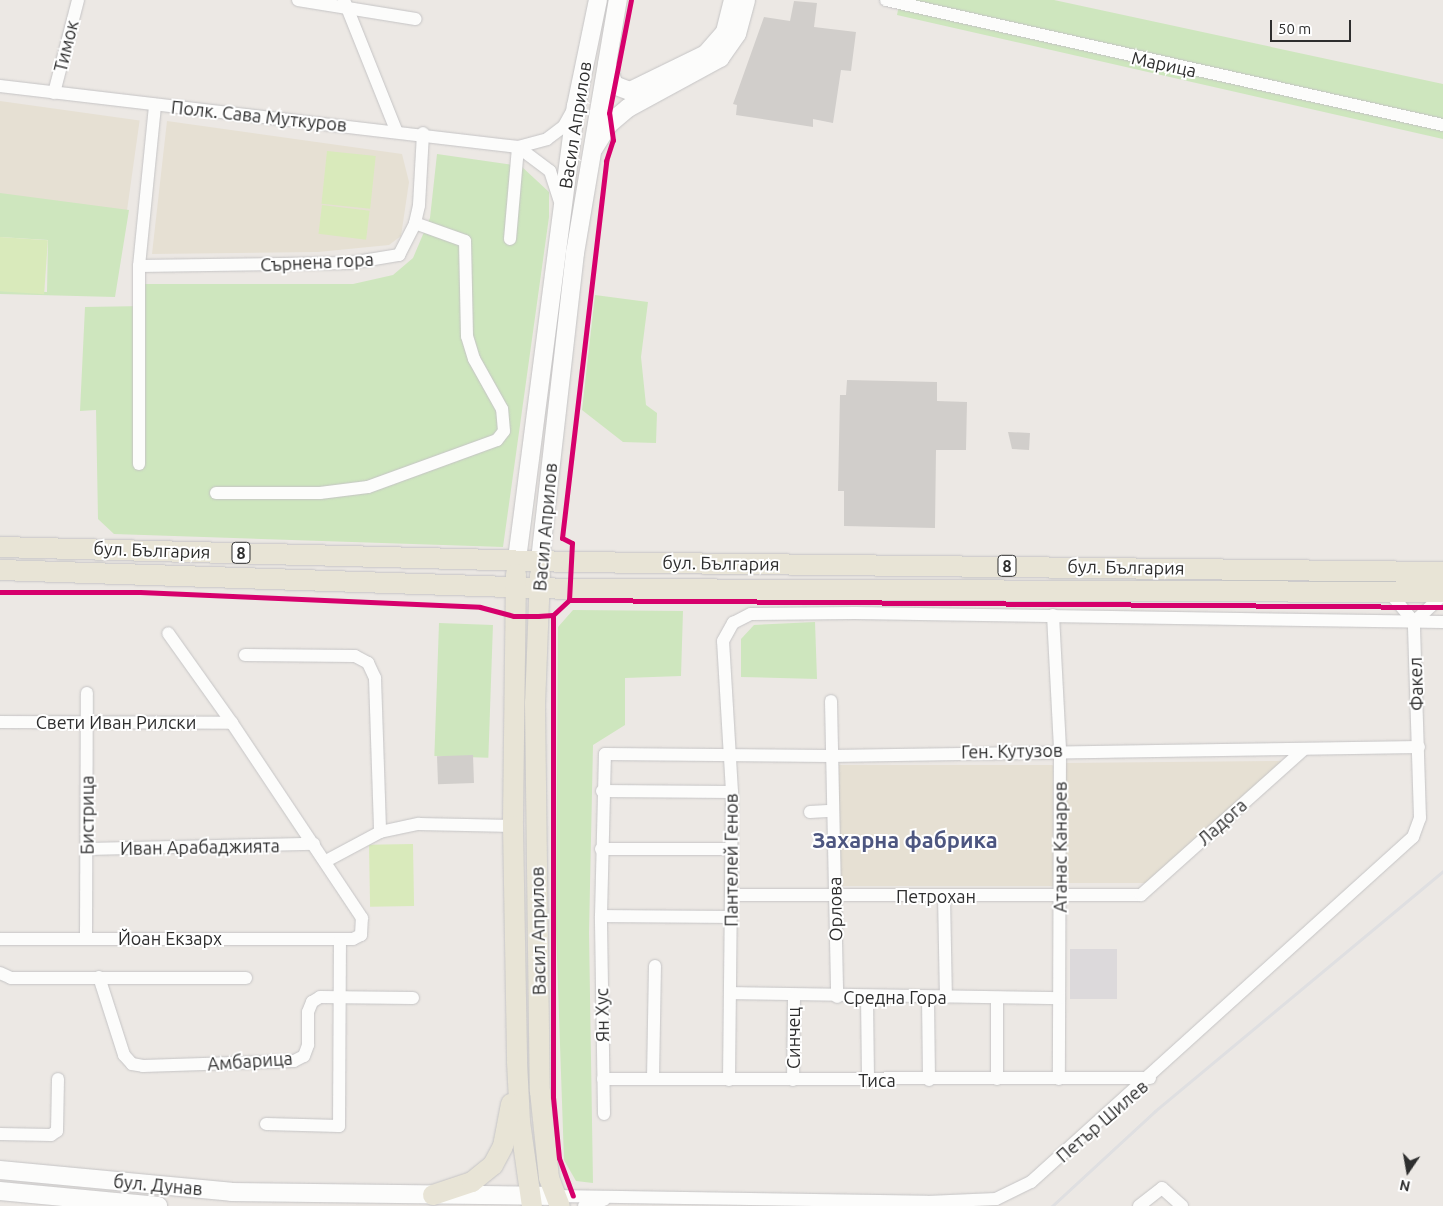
<!DOCTYPE html>
<meta charset="utf-8">
<style>
body{margin:0}
#map{position:relative;width:1443px;height:1206px;overflow:hidden;background:#ece8e4;font-family:Ubuntu,sans-serif}
div>[style]{position:absolute}
.industrial>*{inset:0;background:#dcd9db;transform-origin:0 0}
.education>*{inset:0;background:#e6e0d3;transform-origin:0 0}
.green>*{inset:0;background:#cee6be;transform-origin:0 0}
.pitch>*{inset:0;background:#d9eabb;transform-origin:0 0}
.building>*{inset:0;background:#d1cecb;transform-origin:0 0}
.roads{filter:drop-shadow(0 0 1px #c5c4c5) drop-shadow(0 0 1px #c5c4c5)}
.minor>*{height:12px;margin:-6px;padding:0 6px;transform-origin:6px;border-radius:6px;background:#fcfcfb}
.secondary>*{height:18px;margin:-9px;padding:0 9px;transform-origin:9px;border-radius:9px;background:#fcfcfb}
.primary>*{height:20px;margin:-10px;padding:0 10px;transform-origin:10px;border-radius:10px;background:#e8e4d6}
.rail>*{height:3px;margin:-1.5px;padding:0 1.5px;transform-origin:1.5px;border-radius:1.5px;background:#dfdfe1}
.cycleway>*{height:5px;margin:-2.5px;padding:0 2.5px;transform-origin:2.5px;border-radius:2.5px;background:#d6006c}
span{translate:-50% -50%;white-space:nowrap;text-align:center;line-height:1.15;-webkit-text-stroke:4px #fff;paint-order:stroke}
.shield-label span{padding:1px 4px;background:#fff;border:1px solid;border-radius:4px;-webkit-text-stroke-width:0}
.shield-label{font-size:16px;color:#2e2e2e;font-weight:700}
.street-label{font-size:18px;color:#2e2e2e}
.district-label{font-size:22px;color:#4d5680;font-weight:700}
.north{position:absolute;left:1383px;top:1146px;width:50px;height:50px;-webkit-text-stroke:4px #fff;paint-order:stroke;rotate:192deg;font-size:14px;font-weight:700;line-height:20px;text-align:center;color:#2e2e2e}
.north::after{content:'';display:block;margin:auto;width:18px;height:22px;background:#2e2e2e;clip-path:polygon(50% 0,100% 100%,50% 72%,0 100%)}
.scale{position:absolute;left:1270px;top:20px;width:81px;height:22px;box-sizing:border-box;border:2px solid #2e2e2e;border-top:0;padding-left:6px;font-size:15px;line-height:18px;white-space:nowrap;color:#2e2e2e;-webkit-text-stroke:4px #fff;paint-order:stroke}
</style>
<div id="map">
<div class="industrial">
<div style="left:1070px;top:949px;width:47px;height:50px"></div>
</div>
<div class="education">
<div style="left:0;top:101px;width:141px;height:92px;rotate:8deg"></div>
<div style="clip-path:polygon(167px 121px,402px 154px,409px 182px,401px 236px,389px 245px,318px 252px,152px 254px)"></div>
<div style="clip-path:polygon(1283px 761px,1149px 883px,1064px 883px,1064px 763px)"></div>
<div style="left:839px;top:765px;width:214px;height:121px"></div>
</div>
<div class="green">
<div style="clip-path:polygon(900px 0,1054px 0,1443px 84px,1443px 139px,897px 15px)"></div>
<div style="clip-path:polygon(437px 154px,521px 166px,549px 192px,549px 217px,503px 547px,114px 534px,98px 519px,96px 410px,80px 411px,85px 307px,144px 306px,144px 284px,353px 284px,393px 275px,413px 258px,430px 218px)"></div>
<div style="clip-path:polygon(0 193px,129px 210px,115px 297px,0 294px,0 291px,47px 292px,48px 240px,0 237px)"></div>
<div style="clip-path:polygon(595px 295px,648px 302px,641px 357px,646px 405px,657px 413px,656px 443px,623px 442px,582px 410px)"></div>
<div style="clip-path:polygon(573px 610px,683px 611px,681px 676px,625px 678px,625px 725px,593px 745px,589px 933px,593px 1183px,576px 1181px,564px 1160px,556px 929px,558px 627px)"></div>
<div style="clip-path:polygon(815px 622px,817px 679px,741px 677px,741px 639px,754px 625px)"></div>
<div style="left:439px;top:623px;width:54px;height:133px;rotate:2deg"></div>
</div>
<div class="pitch">
<div style="left:327px;top:151px;width:49px;height:53px;rotate:6deg"></div>
<div style="left:322px;top:205px;width:48px;height:29px;rotate:7deg"></div>
<div style="left:0;top:237px;width:48px;height:54px;rotate:4deg"></div>
<div style="left:413px;top:844px;width:62px;height:44px;rotate:89deg"></div>
</div>
<div class="building">
<div style="clip-path:polygon(794px 1px,817px 3px,814px 27px,856px 32px,851px 71px,841px 70px,833px 123px,813px 119px,813px 127px,736px 115px,737px 105px,733px 104px,764px 17px,790px 21px)"></div>
<div style="clip-path:polygon(847px 380px,937px 382px,937px 401px,967px 402px,966px 450px,936px 450px,935px 528px,844px 526px,844px 491px,838px 491px,840px 395px,846px 395px)"></div>
<div style="clip-path:polygon(1008px 432px,1030px 433px,1029px 450px,1012px 449px)"></div>
<div style="left:473px;top:755px;width:28px;height:36px;rotate:88deg"></div>
</div>
<div class="roads">
<div class="minor">
<div style="left:298px;top:0;width:119px;rotate:9.2deg"></div>
<div style="left:344px;top:0;width:140px;rotate:68.2deg"></div>
<div style="left:886px;top:0;width:571px;rotate:12.65deg"></div>
<div style="left:0;top:86px;width:522px;rotate:6.72deg"></div>
<div style="left:518px;top:147px;width:30px;rotate:-15deg"></div>
<div style="left:547px;top:139px;width:21px;rotate:-37deg"></div>
<div style="left:564px;top:126px;width:18px;rotate:-61deg"></div>
<div style="left:54px;top:93px;width:96px;rotate:-75.5deg"></div>
<div style="left:518px;top:147px;width:40px;rotate:37deg"></div>
<div style="left:550px;top:171px;width:32px;rotate:72deg"></div>
<div style="left:510px;top:239px;width:92px;rotate:-85deg"></div>
<div style="left:139px;top:266px;width:211px;rotate:-0.8deg"></div>
<div style="left:350px;top:263px;width:50px;rotate:-9.3deg"></div>
<div style="left:399px;top:255px;width:36px;rotate:-63deg"></div>
<div style="left:415px;top:223px;width:18px;rotate:-77deg"></div>
<div style="left:419px;top:205px;width:72px;rotate:-86.8deg"></div>
<div style="left:139px;top:464px;width:198px;rotate:-90deg"></div>
<div style="left:139px;top:266px;width:162px;rotate:-84.3deg"></div>
<div style="left:216px;top:493px;width:104px"></div>
<div style="left:320px;top:493px;width:48px;rotate:-7.1deg"></div>
<div style="left:368px;top:487px;width:137px;rotate:-20deg"></div>
<div style="left:497px;top:440px;width:11px;rotate:-52deg"></div>
<div style="left:504px;top:431px;width:22px;rotate:-95deg"></div>
<div style="left:502px;top:409px;width:57px;rotate:-119.2deg"></div>
<div style="left:474px;top:359px;width:24px;rotate:-107deg"></div>
<div style="left:467px;top:336px;width:95px;rotate:-91.2deg"></div>
<div style="left:465px;top:241px;width:53px;rotate:-160.2deg"></div>
<div style="left:1389px;top:592px;width:39px;rotate:50deg"></div>
<div style="left:1053px;top:615px;width:135px;rotate:87deg"></div>
<div style="left:1060px;top:750px;width:329px;rotate:90.2deg"></div>
<div style="left:1414px;top:622px;width:40px;rotate:-43deg"></div>
<div style="left:245px;top:655px;width:110px;rotate:0.5deg"></div>
<div style="left:355px;top:656px;width:15px;rotate:28deg"></div>
<div style="left:368px;top:663px;width:17px;rotate:65deg"></div>
<div style="left:375px;top:678px;width:154px;rotate:88.1deg"></div>
<div style="left:831px;top:701px;width:296px;rotate:88.8deg"></div>
<div style="left:0;top:722px;width:232px;rotate:0.2deg"></div>
<div style="left:602px;top:791px;width:130px;rotate:0.4deg"></div>
<div style="left:810px;top:812px;width:22px;rotate:-3deg"></div>
<div style="left:87px;top:849px;width:227px;rotate:-1.3deg"></div>
<div style="left:601px;top:849px;width:130px"></div>
<div style="left:326px;top:861px;width:61px;rotate:-28.2deg"></div>
<div style="left:380px;top:832px;width:40px;rotate:-12deg"></div>
<div style="left:419px;top:824px;width:94px;rotate:1.2deg"></div>
<div style="left:731px;top:895px;width:410px"></div>
<div style="left:1141px;top:895px;width:217px;rotate:-41.8deg"></div>
<div style="left:944px;top:896px;width:101px;rotate:88.9deg"></div>
<div style="left:601px;top:916px;width:129px;rotate:0.4deg"></div>
<div style="left:86px;top:938px;width:245px;rotate:-89.8deg"></div>
<div style="left:0;top:939px;width:353px"></div>
<div style="left:353px;top:939px;width:9px;rotate:-27deg"></div>
<div style="left:361px;top:935px;width:17px;rotate:-87deg"></div>
<div style="left:362px;top:918px;width:234px;rotate:-123.7deg"></div>
<div style="left:232px;top:723px;width:110px;rotate:-125.4deg"></div>
<div style="left:0;top:973px;width:12px;rotate:24deg"></div>
<div style="left:11px;top:978px;width:235px"></div>
<div style="left:99px;top:977px;width:82px;rotate:72.2deg"></div>
<div style="left:124px;top:1055px;width:12px;rotate:48deg"></div>
<div style="left:132px;top:1064px;width:11px;rotate:10deg"></div>
<div style="left:143px;top:1066px;width:151px;rotate:-1.9deg"></div>
<div style="left:294px;top:1061px;width:11px;rotate:-27deg"></div>
<div style="left:304px;top:1056px;width:12px;rotate:-70deg"></div>
<div style="left:308px;top:1045px;width:33px;rotate:-90deg"></div>
<div style="left:308px;top:1012px;width:11px;rotate:-68deg"></div>
<div style="left:312px;top:1002px;width:9px;rotate:-32deg"></div>
<div style="left:320px;top:997px;width:93px;rotate:0.6deg"></div>
<div style="left:731px;top:993px;width:328px;rotate:0.9deg"></div>
<div style="left:867px;top:997px;width:83px;rotate:89.3deg"></div>
<div style="left:928px;top:998px;width:82px;rotate:89.3deg"></div>
<div style="left:997px;top:998px;width:81px;rotate:90deg"></div>
<div style="left:603px;top:1079px;width:547px;rotate:-0.1deg"></div>
<div style="left:653px;top:1079px;width:113px;rotate:-89deg"></div>
<div style="left:729px;top:1080px;width:288px;rotate:-89.4deg"></div>
<div style="left:732px;top:792px;width:151px;rotate:-93.4deg"></div>
<div style="left:723px;top:641px;width:21px;rotate:-61deg"></div>
<div style="left:733px;top:623px;width:20px;rotate:-27deg"></div>
<div style="left:751px;top:614px;width:104px;rotate:-0.6deg"></div>
<div style="left:855px;top:613px;width:588px;rotate:0.88deg"></div>
<div style="left:793px;top:1080px;width:84px;rotate:-89.3deg"></div>
<div style="left:604px;top:1114px;width:198px;rotate:-90.9deg"></div>
<div style="left:601px;top:916px;width:162px;rotate:-88.6deg"></div>
<div style="left:605px;top:754px;width:225px;rotate:0.5deg"></div>
<div style="left:830px;top:756px;width:589px;rotate:-0.88deg"></div>
<div style="left:266px;top:1124px;width:73px;rotate:1.6deg"></div>
<div style="left:339px;top:1126px;width:187px;rotate:-89.7deg"></div>
<div style="left:0;top:1134px;width:51px;rotate:1.1deg"></div>
<div style="left:51px;top:1135px;width:7px;rotate:-34deg"></div>
<div style="left:57px;top:1131px;width:52px;rotate:-88.9deg"></div>
<div style="left:556px;top:1196px;width:371px;rotate:0.9deg"></div>
<div style="left:927px;top:1202px;width:69px;rotate:-2.5deg"></div>
<div style="left:996px;top:1199px;width:39px;rotate:-26deg"></div>
<div style="left:1031px;top:1182px;width:515px;rotate:-42.09deg"></div>
<div style="left:1413px;top:837px;width:20px;rotate:-70deg"></div>
<div style="left:1420px;top:818px;width:196px;rotate:-91.8deg"></div>
<div style="left:584px;top:1206px;width:21px;rotate:-17deg"></div>
<div style="left:1139px;top:1206px;width:29px;rotate:-38deg"></div>
<div style="left:1162px;top:1188px;width:27px;rotate:42deg"></div>
</div>
<div class="secondary">
<div style="left:607px;top:64px;width:22px;rotate:72deg"></div>
<div style="left:614px;top:85px;width:17px;rotate:21deg"></div>
<div style="left:630px;top:91px;width:85px;rotate:-26deg"></div>
<div style="left:706px;top:54px;width:29px;rotate:-49deg"></div>
<div style="left:725px;top:32px;width:33px;rotate:-76deg"></div>
<div style="left:594px;top:148px;width:28px;rotate:-58deg"></div>
<div style="left:609px;top:124px;width:25px;rotate:-40deg"></div>
<div style="left:628px;top:108px;width:105px;rotate:-28.5deg"></div>
<div style="left:720px;top:58px;width:29px;rotate:-55deg"></div>
<div style="left:737px;top:34px;width:35px;rotate:-75deg"></div>
<div style="left:517px;top:559px;width:457px;rotate:-82.6deg"></div>
<div style="left:576px;top:106px;width:108px;rotate:-78.3deg"></div>
<div style="left:540px;top:560px;width:309px;rotate:-83.5deg"></div>
<div style="left:575px;top:253px;width:257px;rotate:-80.4deg"></div>
<div style="left:0;top:1170px;width:232px;rotate:5.4deg"></div>
<div style="left:231px;top:1192px;width:325px;rotate:0.7deg"></div>
<div style="left:0;top:1191px;width:159px;rotate:5.4deg"></div>
</div>
<div class="primary">
<div style="left:0;top:547px;width:571px;rotate:1.5deg"></div>
<div style="left:571px;top:562px;width:872px;rotate:0.66deg"></div>
<div style="left:0;top:570px;width:570px;rotate:1.91deg"></div>
<div style="left:570px;top:589px;width:873px;rotate:0.2deg"></div>
<div style="left:516px;top:574px;width:252px;rotate:90.7deg"></div>
<div style="left:513px;top:826px;width:236px;rotate:89deg"></div>
<div style="left:517px;top:1062px;width:60px;rotate:87.1deg"></div>
<div style="left:520px;top:1122px;width:85px;rotate:81.9deg"></div>
<div style="left:540px;top:575px;width:128px;rotate:92.2deg"></div>
<div style="left:535px;top:703px;width:388px;rotate:89.3deg"></div>
<div style="left:540px;top:1091px;width:87px;rotate:84.1deg"></div>
<div style="left:549px;top:1178px;width:30px;rotate:69deg"></div>
<div style="left:433px;top:1195px;width:41px;rotate:-18.4deg"></div>
<div style="left:472px;top:1182px;width:27px;rotate:-39deg"></div>
<div style="left:493px;top:1165px;width:21px;rotate:-62deg"></div>
<div style="left:503px;top:1146px;width:43px;rotate:-79.2deg"></div>
</div>
</div>
<div class="rail">
<div style="left:1052px;top:1206px;width:140px;rotate:-42.7deg"></div>
<div style="left:1155px;top:1111px;width:375px;rotate:-39.8deg"></div>
</div>
<div class="cycleway">
<div style="left:0;top:592px;width:140px"></div>
<div style="left:140px;top:592px;width:340px;rotate:2.5deg"></div>
<div style="left:480px;top:607px;width:35px;rotate:15deg"></div>
<div style="left:514px;top:616px;width:24px"></div>
<div style="left:538px;top:616px;width:15px;rotate:-4deg"></div>
<div style="left:553px;top:615px;width:22px;rotate:-43deg"></div>
<div style="left:569px;top:600px;width:874px;rotate:0.46deg"></div>
<div style="left:569px;top:600px;width:57px;rotate:-87deg"></div>
<div style="left:572px;top:543px;width:11px;rotate:-153deg"></div>
<div style="left:562px;top:538px;width:380px;rotate:-83.3deg"></div>
<div style="left:606px;top:161px;width:22px;rotate:-72deg"></div>
<div style="left:613px;top:140px;width:27px;rotate:-98deg"></div>
<div style="left:609px;top:113px;width:115px;rotate:-79deg"></div>
<div style="left:553px;top:615px;width:482px;rotate:90deg"></div>
<div style="left:553px;top:1097px;width:61px;rotate:84.4deg"></div>
<div style="left:559px;top:1158px;width:40px;rotate:69.8deg"></div>
</div>
<div class="shield-label">
<span style="left:241px;top:553px">8</span>
<span style="left:1007px;top:566px">8</span>
</div>
<div class="street-label">
<span style="left:66px;top:46px;rotate:-76deg">Тимок</span>
<span style="left:1164px;top:64px;rotate:12deg">Марица</span>
<span style="left:259px;top:116px;rotate:6deg">Полк. Сава Муткуров</span>
<span style="left:575px;top:125px;rotate:-81deg">Васил Априлов</span>
<span style="left:317px;top:262px;rotate:-3deg">Сърнена гора</span>
<span style="left:545px;top:527px;rotate:-85deg">Васил Априлов</span>
<span style="left:152px;top:550px;rotate:2deg">бул. България</span>
<span style="left:721px;top:563px;rotate:1deg">бул. България</span>
<span style="left:1126px;top:567px;rotate:1deg">бул. България</span>
<span style="left:1416px;top:684px;rotate:-92deg">Факел</span>
<span style="left:116px;top:722px">Свети Иван Рилски</span>
<span style="left:1012px;top:751px;rotate:-1deg">Ген. Кутузов</span>
<span style="left:87px;top:815px;rotate:-90deg">Бистрица</span>
<span style="left:1222px;top:822px;rotate:-42deg">Ладога</span>
<span style="left:200px;top:847px;rotate:-1deg">Иван Арабаджията</span>
<span style="left:1060px;top:847px;rotate:-90deg">Атанас Канарев</span>
<span style="left:731px;top:860px;rotate:-90deg">Пантелей Генов</span>
<span style="left:936px;top:896px">Петрохан</span>
<span style="left:835px;top:909px;rotate:-91deg">Орлова</span>
<span style="left:538px;top:931px;rotate:-91deg">Васил Априлов</span>
<span style="left:170px;top:938px">Йоан Екзарх</span>
<span style="left:895px;top:997px">Средна Гора</span>
<span style="left:602px;top:1015px;rotate:-91deg">Ян Хус</span>
<span style="left:793px;top:1038px;rotate:-90deg">Синчец</span>
<span style="left:250px;top:1061px;rotate:-4deg">Амбарица</span>
<span style="left:877px;top:1080px">Тиса</span>
<span style="left:1102px;top:1121px;rotate:-41deg">Петър Шилев</span>
<span style="left:158px;top:1185px;rotate:5deg">бул. Дунав</span>
</div>
<div class="district-label">
<span style="left:905px;top:840px">Захарна фабрика</span>
</div>
<div class="north">N</div>
<div class="scale">50 m</div>
</div>
